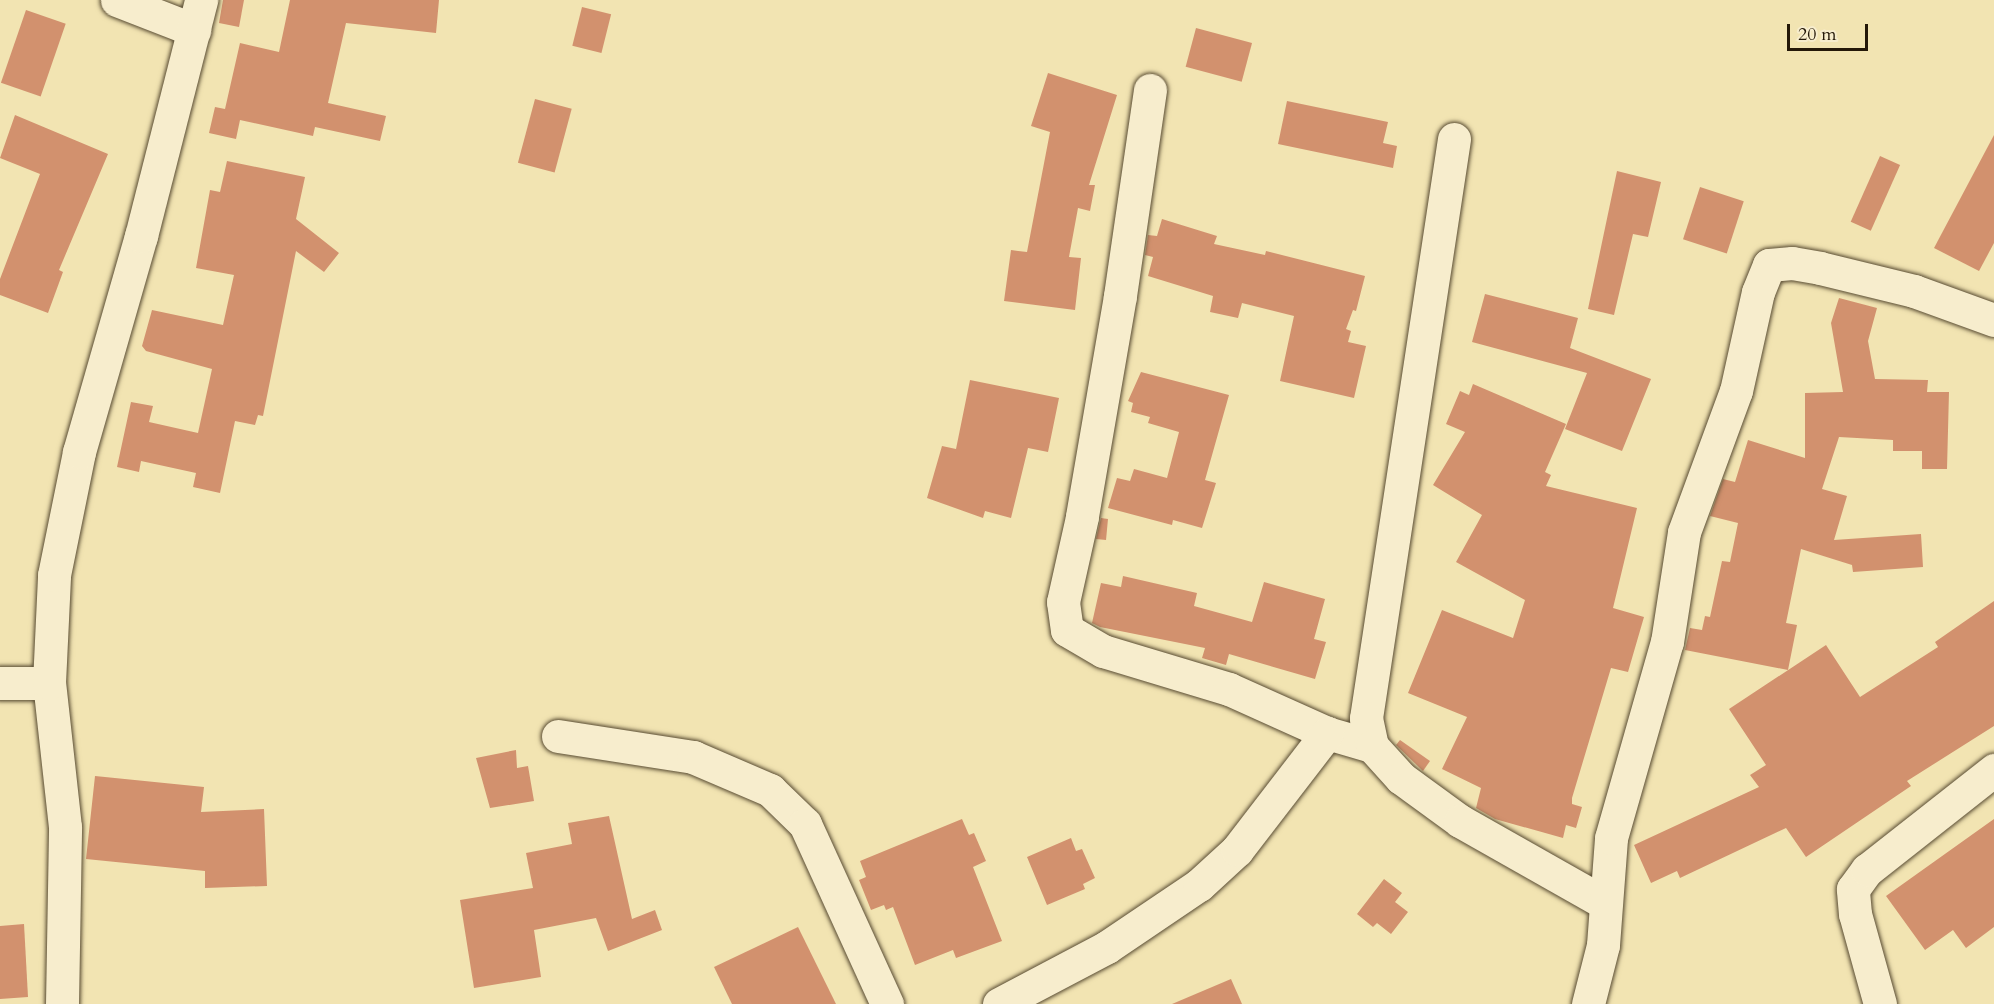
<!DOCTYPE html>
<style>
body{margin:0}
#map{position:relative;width:1994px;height:1004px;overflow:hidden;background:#f2e4b2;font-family:Cardo,serif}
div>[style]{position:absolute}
.building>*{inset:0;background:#d2916e;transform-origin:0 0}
.roads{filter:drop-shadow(0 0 2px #584b32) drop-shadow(0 0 2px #584b32)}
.minor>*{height:33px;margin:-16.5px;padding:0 16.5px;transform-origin:16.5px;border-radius:16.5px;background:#f7edcd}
span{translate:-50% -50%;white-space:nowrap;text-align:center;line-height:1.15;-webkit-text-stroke:6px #f7edcd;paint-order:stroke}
.scale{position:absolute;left:1787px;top:24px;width:81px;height:27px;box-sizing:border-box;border:3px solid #241808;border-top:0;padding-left:8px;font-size:18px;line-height:21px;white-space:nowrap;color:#241808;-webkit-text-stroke:4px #f7edcd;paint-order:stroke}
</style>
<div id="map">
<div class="building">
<div style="clip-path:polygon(223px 0,244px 0,239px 27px,219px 23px)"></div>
<div style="clip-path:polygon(290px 0,439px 0,436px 33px,346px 23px,328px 103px,386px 116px,380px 141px,315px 127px,313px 136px,240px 120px,236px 139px,209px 133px,215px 107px,225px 109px,240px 43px,279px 52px)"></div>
<div style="left:582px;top:7px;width:30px;height:40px;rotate:14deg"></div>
<div style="left:26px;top:10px;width:42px;height:77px;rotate:19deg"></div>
<div style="left:1196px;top:28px;width:58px;height:40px;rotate:15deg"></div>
<div style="clip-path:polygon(1048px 73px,1117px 95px,1089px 185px,1095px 185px,1090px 211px,1078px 208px,1069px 257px,1081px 258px,1075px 310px,1004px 301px,1011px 250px,1027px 252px,1050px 132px,1031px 126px)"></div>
<div style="left:535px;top:99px;width:38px;height:66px;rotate:15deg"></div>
<div style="clip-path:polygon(1287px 101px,1388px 122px,1383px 143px,1397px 146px,1393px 168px,1278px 144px)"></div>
<div style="clip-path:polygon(15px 115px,108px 154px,59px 270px,63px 272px,48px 313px,0 295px,0 279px,40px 174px,0 158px)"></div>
<div style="clip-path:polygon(1994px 135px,1994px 243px,1979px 271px,1934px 248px)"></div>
<div style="left:1880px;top:156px;width:22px;height:72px;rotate:24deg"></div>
<div style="clip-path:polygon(227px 161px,305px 177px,296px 219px,339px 253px,324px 272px,296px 251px,263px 416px,258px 415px,255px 425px,235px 421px,220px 493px,193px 487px,196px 473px,141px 461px,139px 472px,117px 467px,131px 402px,153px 406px,149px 422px,198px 433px,212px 369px,146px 351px,142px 346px,152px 310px,223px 325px,234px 275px,196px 268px,210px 190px,220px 192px)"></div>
<div style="clip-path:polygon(1617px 171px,1661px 182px,1648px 237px,1633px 234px,1614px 315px,1588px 309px)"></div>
<div style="left:1700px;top:187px;width:46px;height:55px;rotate:18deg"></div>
<div style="clip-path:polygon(1162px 219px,1217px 236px,1214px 244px,1265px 255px,1266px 251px,1365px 276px,1356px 311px,1353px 310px,1346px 329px,1351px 331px,1348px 342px,1366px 346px,1354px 398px,1280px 381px,1294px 316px,1242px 303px,1238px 318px,1210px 312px,1213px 296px,1148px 276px,1153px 257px,1145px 255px,1148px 235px,1157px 236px)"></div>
<div style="clip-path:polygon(1485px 294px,1578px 318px,1570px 348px,1651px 379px,1622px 451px,1565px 429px,1587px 373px,1472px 342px)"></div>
<div style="clip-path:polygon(1839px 298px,1877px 308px,1868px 341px,1875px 379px,1928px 380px,1927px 392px,1949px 392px,1947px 469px,1922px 469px,1922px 451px,1893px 451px,1893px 440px,1839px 437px,1822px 489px,1847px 496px,1834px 540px,1921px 534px,1923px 567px,1853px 572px,1852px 565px,1801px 549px,1786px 623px,1797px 625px,1788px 670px,1685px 650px,1690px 628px,1702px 630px,1705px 616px,1710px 617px,1722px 561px,1730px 562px,1738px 523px,1710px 516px,1723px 479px,1735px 482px,1748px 440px,1805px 458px,1805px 393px,1843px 392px,1831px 323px)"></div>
<div style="clip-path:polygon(1141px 372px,1229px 395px,1205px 480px,1216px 483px,1202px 528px,1173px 520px,1172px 525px,1108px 508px,1117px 478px,1130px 481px,1134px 469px,1167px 478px,1179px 432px,1148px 423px,1150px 417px,1131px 412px,1133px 403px,1128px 401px)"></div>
<div style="clip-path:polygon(970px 380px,1059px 398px,1048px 452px,1028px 448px,1011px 518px,985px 511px,983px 518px,927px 498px,942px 446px,956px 449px)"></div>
<div style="clip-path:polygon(1473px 384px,1566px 424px,1545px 472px,1551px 475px,1546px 486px,1637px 508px,1613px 608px,1644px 617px,1628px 672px,1611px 668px,1572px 798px,1572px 804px,1582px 807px,1576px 828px,1566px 825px,1563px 838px,1495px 819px,1476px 808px,1481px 788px,1442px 769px,1467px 717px,1408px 693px,1442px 610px,1513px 638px,1525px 600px,1456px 562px,1482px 515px,1433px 485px,1465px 432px,1446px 424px,1460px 391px,1469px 395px)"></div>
<div style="clip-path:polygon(1101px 518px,1108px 519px,1106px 540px,1096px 539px)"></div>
<div style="clip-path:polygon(1123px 576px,1197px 593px,1194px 606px,1252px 622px,1264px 582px,1325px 599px,1314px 639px,1326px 642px,1315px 679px,1229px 654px,1226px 665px,1202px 658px,1205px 648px,1100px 627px,1092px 623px,1101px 583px,1121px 587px)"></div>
<div style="clip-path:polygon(1994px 601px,1994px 726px,1907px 781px,1911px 786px,1806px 857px,1786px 828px,1680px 878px,1677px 871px,1651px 883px,1634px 845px,1759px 787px,1750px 775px,1766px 765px,1729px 709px,1826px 645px,1860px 697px,1938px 647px,1935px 642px)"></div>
<div style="clip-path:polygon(1400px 740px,1430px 761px,1423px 771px,1396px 745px)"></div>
<div style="clip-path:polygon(516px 750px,517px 768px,528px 766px,534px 801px,490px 808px,476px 758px)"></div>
<div style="clip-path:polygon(95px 776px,204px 787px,201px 812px,264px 809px,267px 886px,205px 888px,205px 871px,86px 859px)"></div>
<div style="clip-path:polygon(609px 816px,632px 919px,655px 910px,662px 930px,608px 951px,596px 918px,534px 930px,541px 977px,474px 988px,460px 900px,533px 888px,526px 853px,572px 844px,568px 823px)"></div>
<div style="clip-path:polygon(962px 819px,969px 835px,974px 833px,986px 861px,973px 867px,1002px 941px,956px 958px,953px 950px,915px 965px,893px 907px,886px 910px,884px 905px,871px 910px,859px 880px,866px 877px,860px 861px)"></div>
<div style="clip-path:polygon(1994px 819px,1994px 927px,1966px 948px,1953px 930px,1925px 950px,1886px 896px)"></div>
<div style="clip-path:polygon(1071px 838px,1076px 851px,1082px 849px,1095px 878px,1083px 884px,1085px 889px,1047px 905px,1027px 857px)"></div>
<div style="clip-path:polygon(1384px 879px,1402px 893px,1395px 902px,1408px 912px,1391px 934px,1377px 923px,1373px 927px,1357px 914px)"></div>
<div style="clip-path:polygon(24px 924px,28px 997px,0 999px,0 926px)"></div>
<div style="clip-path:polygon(798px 927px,836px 1004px,732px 1004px,714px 967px)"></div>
<div style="clip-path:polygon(1231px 979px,1242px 1004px,1172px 1004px)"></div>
</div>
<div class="roads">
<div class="minor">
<div style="left:117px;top:0;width:83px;rotate:21.3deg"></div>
<div style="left:1150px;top:90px;width:208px;rotate:98.3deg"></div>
<div style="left:1120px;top:296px;width:224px;rotate:99.8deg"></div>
<div style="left:1082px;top:517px;width:87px;rotate:102.6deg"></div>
<div style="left:1063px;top:602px;width:28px;rotate:82deg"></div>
<div style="left:1067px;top:630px;width:42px;rotate:30.3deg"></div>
<div style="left:1103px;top:651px;width:132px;rotate:16.8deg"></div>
<div style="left:1229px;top:689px;width:107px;rotate:24.2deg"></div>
<div style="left:1327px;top:733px;width:47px;rotate:16.1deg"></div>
<div style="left:1454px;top:139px;width:586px;rotate:98.64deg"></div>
<div style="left:1366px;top:718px;width:29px;rotate:78deg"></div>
<div style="left:1372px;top:746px;width:43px;rotate:47.8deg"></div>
<div style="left:1401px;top:778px;width:73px;rotate:36.1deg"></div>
<div style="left:1460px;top:821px;width:167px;rotate:29.5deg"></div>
<div style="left:0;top:683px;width:49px"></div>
<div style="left:558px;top:736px;width:137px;rotate:8.8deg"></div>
<div style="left:693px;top:757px;width:84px;rotate:23.2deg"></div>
<div style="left:770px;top:790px;width:49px;rotate:44.2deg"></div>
<div style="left:805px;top:824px;width:198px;rotate:65.5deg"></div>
<div style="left:62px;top:1004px;width:177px;rotate:-89deg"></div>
<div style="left:65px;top:827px;width:145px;rotate:-96.3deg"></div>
<div style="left:49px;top:683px;width:108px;rotate:-87.3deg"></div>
<div style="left:54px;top:575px;width:126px;rotate:-78.5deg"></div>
<div style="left:79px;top:452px;width:225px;rotate:-74deg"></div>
<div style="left:141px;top:236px;width:244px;rotate:-75.7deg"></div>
<div style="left:999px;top:1004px;width:122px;rotate:-27.8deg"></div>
<div style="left:1107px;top:947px;width:111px;rotate:-34deg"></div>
<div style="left:1199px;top:885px;width:52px;rotate:-42.6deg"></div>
<div style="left:1237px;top:850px;width:148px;rotate:-52.4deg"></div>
<div style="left:1588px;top:1004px;width:61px;rotate:-75.7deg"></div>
<div style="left:1603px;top:945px;width:107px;rotate:-85.7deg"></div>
<div style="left:1611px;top:838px;width:204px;rotate:-74.1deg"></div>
<div style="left:1667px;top:642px;width:111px;rotate:-81.2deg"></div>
<div style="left:1684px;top:532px;width:150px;rotate:-69.8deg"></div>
<div style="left:1736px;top:391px;width:101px;rotate:-77.5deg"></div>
<div style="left:1758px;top:292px;width:29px;rotate:-68deg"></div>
<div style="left:1769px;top:265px;width:23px;rotate:-5deg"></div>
<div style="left:1792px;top:263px;width:28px;rotate:10deg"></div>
<div style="left:1820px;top:268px;width:97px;rotate:13.7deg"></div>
<div style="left:1914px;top:291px;width:85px;rotate:19.9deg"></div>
<div style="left:1880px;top:1004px;width:93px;rotate:-105.5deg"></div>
<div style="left:1855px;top:914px;width:25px;rotate:-95deg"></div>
<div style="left:1853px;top:889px;width:24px;rotate:-54deg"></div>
<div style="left:1867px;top:870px;width:162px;rotate:-38.2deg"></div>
</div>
</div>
<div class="scale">20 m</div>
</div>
